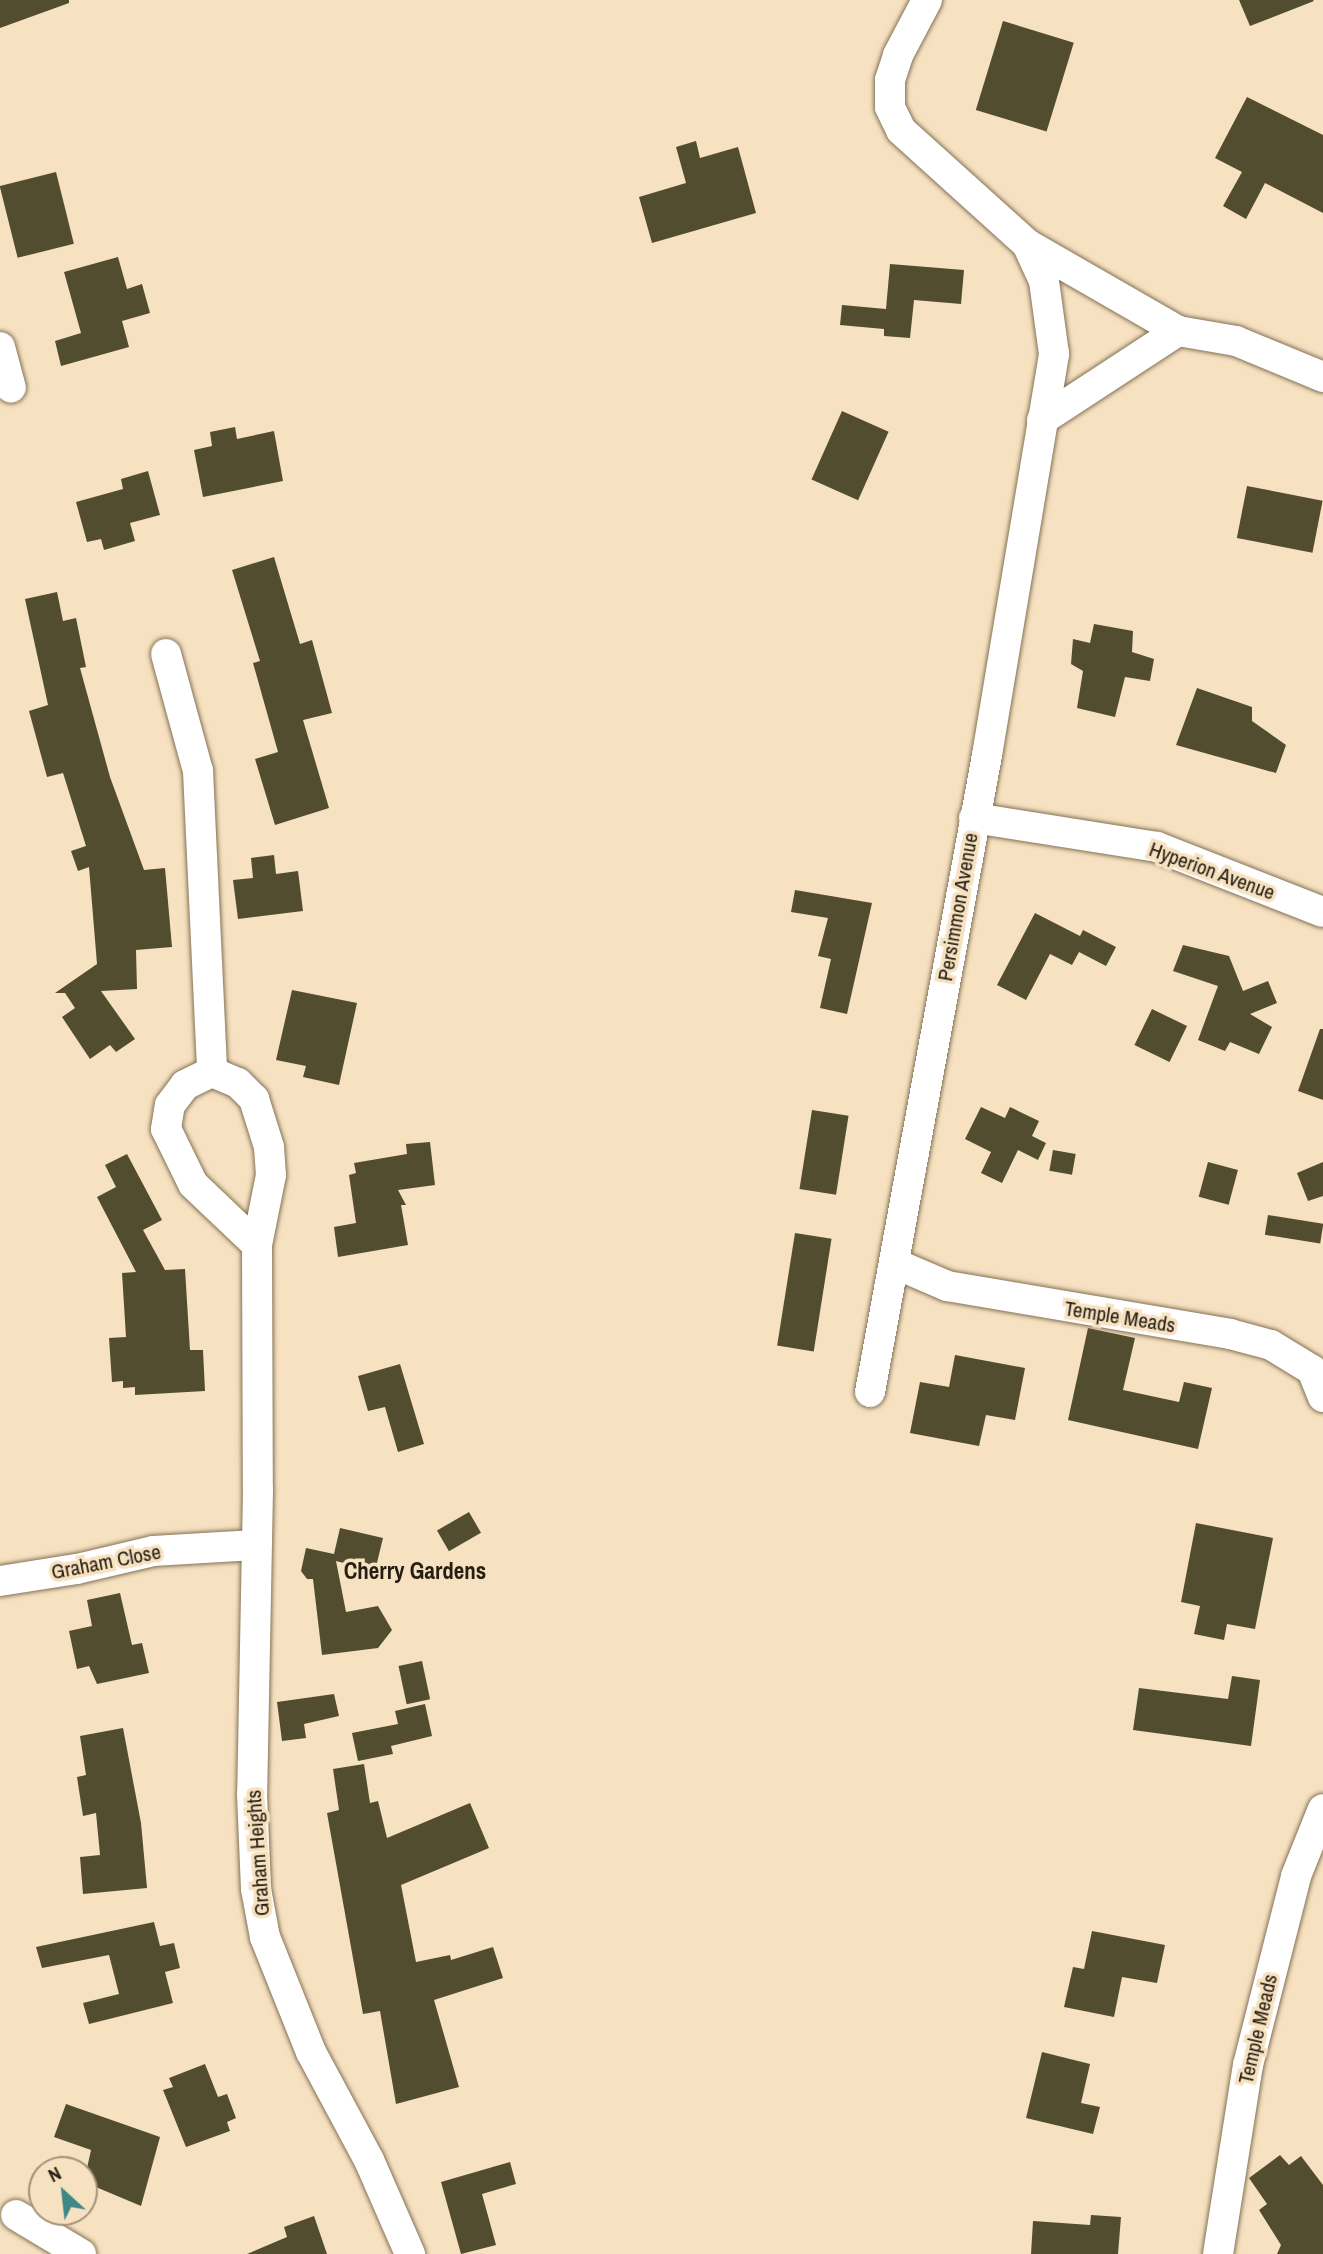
<!DOCTYPE html>
<style>
body{margin:0}
#map{position:relative;width:1323px;height:2254px;overflow:hidden;background:#f6e1c1;font-family:"Archivo Narrow",sans-serif}
div>[style]{position:absolute}
.building>*{inset:0;background:#514d2e;transform-origin:0 0}
.roads{filter:drop-shadow(0 0 2px #847255) drop-shadow(0 0 2px #847255)}
.minor>*{height:30px;margin:-15px;padding:0 15px;transform-origin:15px;border-radius:15px;background:#fff}
span{translate:-50% -50%;white-space:nowrap;text-align:center;line-height:1.15;-webkit-text-stroke:7px #f6e1c1;paint-order:stroke}
.street-label{font-size:21px;color:#261e12}
.neighbourhood-label{font-size:23px;color:#261e12;font-weight:700}
.north{position:absolute;left:28px;top:2156px;width:70px;height:70px;box-sizing:border-box;background:#f6e1c1;border:2px solid #a3937b;border-radius:50%;rotate:333deg;font-size:19px;font-weight:700;line-height:28px;text-align:center;color:#261e12}
.north::after{content:'';display:block;margin:auto;width:24px;height:32px;background:#408885;clip-path:polygon(50% 0,100% 100%,50% 72%,0 100%)}
</style>
<div id="map">
<div class="building">
<div style="clip-path:polygon(0 0,69px 0,69px 3px,0 28px)"></div>
<div style="clip-path:polygon(1239px 0,1313px 0,1314px 1px,1250px 26px)"></div>
<div style="left:1003px;top:21px;width:74px;height:93px;rotate:17deg"></div>
<div style="clip-path:polygon(1247px 97px,1323px 135px,1323px 213px,1265px 183px,1246px 219px,1223px 206px,1242px 172px,1215px 158px)"></div>
<div style="clip-path:polygon(696px 141px,700px 158px,738px 147px,756px 213px,652px 243px,639px 197px,686px 183px,676px 147px)"></div>
<div style="left:56px;top:172px;width:74px;height:58px;rotate:76deg"></div>
<div style="clip-path:polygon(118px 257px,127px 289px,142px 284px,150px 313px,122px 321px,129px 347px,61px 366px,55px 341px,81px 333px,64px 272px)"></div>
<div style="clip-path:polygon(890px 264px,964px 270px,961px 304px,914px 300px,910px 338px,884px 336px,884px 329px,840px 325px,842px 305px,886px 309px)"></div>
<div style="left:842px;top:411px;width:51px;height:75px;rotate:24deg"></div>
<div style="clip-path:polygon(235px 427px,237px 439px,274px 431px,283px 481px,203px 497px,194px 450px,212px 446px,210px 432px)"></div>
<div style="clip-path:polygon(148px 471px,160px 515px,130px 523px,135px 541px,104px 550px,101px 539px,87px 542px,76px 502px,123px 489px,121px 479px)"></div>
<div style="left:1247px;top:486px;width:77px;height:53px;rotate:11deg"></div>
<div style="clip-path:polygon(274px 557px,300px 644px,312px 640px,332px 713px,303px 720px,329px 808px,275px 825px,255px 759px,278px 752px,253px 663px,260px 661px,232px 570px)"></div>
<div style="clip-path:polygon(57px 592px,63px 621px,76px 618px,86px 667px,80px 668px,110px 777px,144px 870px,165px 868px,172px 947px,136px 950px,137px 989px,101px 991px,135px 1039px,116px 1052px,110px 1045px,90px 1059px,62px 1017px,75px 1008px,65px 993px,55px 993px,97px 964px,89px 867px,78px 871px,71px 851px,86px 846px,63px 773px,47px 777px,29px 711px,48px 705px,25px 599px)"></div>
<div style="clip-path:polygon(1094px 624px,1133px 631px,1132px 652px,1154px 659px,1150px 681px,1125px 677px,1115px 717px,1077px 708px,1083px 671px,1071px 664px,1073px 639px,1090px 643px)"></div>
<div style="clip-path:polygon(1197px 688px,1252px 707px,1252px 721px,1286px 745px,1276px 773px,1176px 745px)"></div>
<div style="clip-path:polygon(274px 855px,276px 874px,298px 871px,303px 911px,238px 919px,233px 880px,253px 878px,251px 858px)"></div>
<div style="clip-path:polygon(795px 890px,872px 903px,847px 1014px,820px 1008px,831px 959px,818px 956px,828px 918px,791px 912px)"></div>
<div style="clip-path:polygon(1035px 913px,1080px 936px,1083px 930px,1116px 947px,1106px 966px,1079px 952px,1072px 965px,1050px 954px,1026px 1000px,997px 985px)"></div>
<div style="clip-path:polygon(1183px 945px,1229px 956px,1243px 991px,1268px 981px,1277px 1003px,1250px 1014px,1272px 1027px,1259px 1054px,1230px 1042px,1225px 1051px,1198px 1040px,1218px 986px,1173px 971px)"></div>
<div style="clip-path:polygon(292px 990px,357px 1003px,339px 1085px,303px 1077px,306px 1066px,276px 1060px)"></div>
<div style="left:1152px;top:1009px;width:39px;height:40px;rotate:26deg"></div>
<div style="clip-path:polygon(1320px 1029px,1323px 1029px,1323px 1100px,1298px 1091px)"></div>
<div style="clip-path:polygon(981px 1107px,1005px 1118px,1010px 1107px,1039px 1121px,1032px 1136px,1046px 1143px,1038px 1160px,1018px 1150px,1002px 1183px,981px 1173px,991px 1152px,965px 1139px)"></div>
<div style="left:812px;top:1110px;width:37px;height:80px;rotate:9deg"></div>
<div style="clip-path:polygon(430px 1142px,435px 1185px,398px 1190px,406px 1205px,401px 1205px,408px 1245px,338px 1257px,334px 1227px,356px 1223px,349px 1175px,356px 1173px,354px 1163px,407px 1154px,406px 1144px)"></div>
<div style="left:1053px;top:1150px;width:23px;height:21px;rotate:10deg"></div>
<div style="clip-path:polygon(127px 1154px,162px 1220px,143px 1230px,165px 1270px,185px 1269px,190px 1350px,203px 1350px,205px 1391px,135px 1395px,135px 1387px,123px 1388px,123px 1381px,112px 1382px,109px 1338px,126px 1337px,122px 1273px,136px 1272px,97px 1197px,116px 1187px,105px 1165px)"></div>
<div style="left:1208px;top:1162px;width:31px;height:36px;rotate:15deg"></div>
<div style="clip-path:polygon(1323px 1162px,1323px 1196px,1308px 1201px,1297px 1173px)"></div>
<div style="left:1268px;top:1215px;width:56px;height:20px;rotate:9deg"></div>
<div style="left:795px;top:1233px;width:37px;height:114px;rotate:9deg"></div>
<div style="clip-path:polygon(1088px 1328px,1135px 1338px,1123px 1390px,1179px 1402px,1184px 1382px,1212px 1388px,1198px 1449px,1068px 1420px)"></div>
<div style="clip-path:polygon(955px 1355px,1025px 1368px,1015px 1420px,986px 1415px,979px 1446px,910px 1433px,920px 1382px,949px 1387px)"></div>
<div style="clip-path:polygon(400px 1364px,424px 1444px,398px 1452px,385px 1407px,368px 1411px,358px 1376px)"></div>
<div style="left:469px;top:1512px;width:24px;height:37px;rotate:60deg"></div>
<div style="clip-path:polygon(1196px 1523px,1273px 1538px,1255px 1629px,1227px 1624px,1224px 1640px,1194px 1634px,1200px 1606px,1181px 1602px)"></div>
<div style="clip-path:polygon(340px 1528px,383px 1538px,375px 1571px,336px 1561px,346px 1612px,378px 1606px,392px 1630px,378px 1648px,322px 1655px,313px 1579px,307px 1579px,301px 1571px,306px 1548px,334px 1554px)"></div>
<div style="clip-path:polygon(120px 1593px,132px 1645px,142px 1643px,149px 1673px,97px 1684px,89px 1666px,77px 1669px,69px 1631px,92px 1626px,87px 1600px)"></div>
<div style="left:422px;top:1661px;width:39px;height:24px;rotate:78deg"></div>
<div style="clip-path:polygon(1232px 1676px,1260px 1680px,1251px 1746px,1133px 1730px,1139px 1688px,1228px 1699px)"></div>
<div style="clip-path:polygon(334px 1694px,339px 1716px,304px 1724px,306px 1738px,282px 1741px,277px 1702px)"></div>
<div style="clip-path:polygon(425px 1704px,432px 1736px,391px 1746px,393px 1754px,358px 1761px,352px 1733px,398px 1724px,395px 1711px)"></div>
<div style="clip-path:polygon(123px 1728px,141px 1823px,147px 1888px,83px 1894px,80px 1857px,100px 1855px,96px 1813px,83px 1816px,77px 1777px,86px 1775px,80px 1736px)"></div>
<div style="clip-path:polygon(364px 1764px,370px 1803px,378px 1801px,387px 1838px,470px 1803px,489px 1848px,401px 1885px,416px 1962px,450px 1955px,451px 1960px,493px 1947px,503px 1978px,434px 2000px,459px 2087px,396px 2104px,380px 2011px,363px 2014px,327px 1813px,339px 1810px,333px 1769px)"></div>
<div style="clip-path:polygon(154px 1922px,160px 1946px,174px 1943px,180px 1968px,165px 1972px,173px 2003px,89px 2024px,83px 2003px,119px 1994px,109px 1955px,42px 1968px,36px 1947px)"></div>
<div style="clip-path:polygon(1092px 1931px,1165px 1945px,1157px 1983px,1122px 1977px,1114px 2017px,1064px 2007px,1073px 1967px,1084px 1969px)"></div>
<div style="clip-path:polygon(1042px 2052px,1090px 2064px,1081px 2103px,1100px 2107px,1093px 2134px,1026px 2118px)"></div>
<div style="clip-path:polygon(205px 2064px,218px 2097px,227px 2094px,236px 2118px,227px 2122px,230px 2131px,186px 2147px,163px 2090px,173px 2087px,169px 2078px)"></div>
<div style="clip-path:polygon(66px 2104px,160px 2137px,141px 2206px,84px 2182px,91px 2150px,54px 2137px)"></div>
<div style="clip-path:polygon(1280px 2155px,1289px 2165px,1301px 2156px,1323px 2185px,1323px 2254px,1277px 2254px,1281px 2245px,1259px 2210px,1267px 2204px,1249px 2178px)"></div>
<div style="clip-path:polygon(510px 2162px,516px 2184px,482px 2194px,496px 2245px,461px 2254px,441px 2182px)"></div>
<div style="clip-path:polygon(1091px 2215px,1121px 2217px,1118px 2254px,1031px 2254px,1033px 2221px,1090px 2225px)"></div>
<div style="clip-path:polygon(314px 2216px,327px 2254px,247px 2254px,287px 2237px,284px 2227px)"></div>
</div>
<div class="roads">
<div class="minor">
<div style="left:1027px;top:244px;width:174px;rotate:29.9deg"></div>
<div style="left:1178px;top:331px;width:59px;rotate:9.8deg"></div>
<div style="left:1236px;top:341px;width:94px;rotate:22.5deg"></div>
<div style="left:0;top:347px;width:42px;rotate:75deg"></div>
<div style="left:1042px;top:420px;width:163px;rotate:-33.2deg"></div>
<div style="left:166px;top:654px;width:121px;rotate:74.7deg"></div>
<div style="left:198px;top:771px;width:301px;rotate:87.3deg"></div>
<div style="left:974px;top:818px;width:185px;rotate:9deg"></div>
<div style="left:1157px;top:847px;width:178px;rotate:21.4deg"></div>
<div style="left:257px;top:1245px;width:88px;rotate:-136.4deg"></div>
<div style="left:193px;top:1184px;width:61px;rotate:-116.1deg"></div>
<div style="left:166px;top:1129px;width:24px;rotate:-81deg"></div>
<div style="left:170px;top:1105px;width:25px;rotate:-53deg"></div>
<div style="left:185px;top:1085px;width:30px;rotate:-26deg"></div>
<div style="left:212px;top:1072px;width:28px;rotate:23deg"></div>
<div style="left:238px;top:1083px;width:23px;rotate:45deg"></div>
<div style="left:254px;top:1099px;width:50px;rotate:72.6deg"></div>
<div style="left:269px;top:1147px;width:28px;rotate:86deg"></div>
<div style="left:271px;top:1175px;width:71px;rotate:101.3deg"></div>
<div style="left:257px;top:1245px;width:245px;rotate:89.8deg"></div>
<div style="left:258px;top:1490px;width:304px;rotate:91.1deg"></div>
<div style="left:252px;top:1794px;width:95px;rotate:87.6deg"></div>
<div style="left:256px;top:1889px;width:49px;rotate:79.4deg"></div>
<div style="left:265px;top:1937px;width:124px;rotate:68.2deg"></div>
<div style="left:311px;top:2052px;width:123px;rotate:61.8deg"></div>
<div style="left:369px;top:2160px;width:103px;rotate:66.4deg"></div>
<div style="left:896px;top:1264px;width:56px;rotate:23.3deg"></div>
<div style="left:947px;top:1286px;width:287px;rotate:9.6deg"></div>
<div style="left:1230px;top:1334px;width:42px;rotate:15deg"></div>
<div style="left:1271px;top:1345px;width:48px;rotate:31.4deg"></div>
<div style="left:1312px;top:1370px;width:29px;rotate:68deg"></div>
<div style="left:870px;top:1392px;width:648px;rotate:-79.59deg"></div>
<div style="left:987px;top:755px;width:407px;rotate:-80.5deg"></div>
<div style="left:1054px;top:354px;width:74px;rotate:-97.8deg"></div>
<div style="left:1044px;top:281px;width:41px;rotate:-114.7deg"></div>
<div style="left:1027px;top:244px;width:170px;rotate:-137.9deg"></div>
<div style="left:901px;top:130px;width:25px;rotate:-116deg"></div>
<div style="left:890px;top:107px;width:27px;rotate:-90deg"></div>
<div style="left:890px;top:80px;width:26px;rotate:-72deg"></div>
<div style="left:898px;top:55px;width:62px;rotate:-62.2deg"></div>
<div style="left:0;top:1581px;width:78px;rotate:-8.9deg"></div>
<div style="left:77px;top:1569px;width:78px;rotate:-13.3deg"></div>
<div style="left:153px;top:1551px;width:102px;rotate:-3.4deg"></div>
<div style="left:16px;top:2215px;width:76px;rotate:31deg"></div>
<div style="left:1218px;top:2254px;width:191px;rotate:-81deg"></div>
<div style="left:1248px;top:2065px;width:195px;rotate:-75.7deg"></div>
<div style="left:1296px;top:1876px;width:72px;rotate:-68.1deg"></div>
</div>
</div>
<div class="street-label">
<span style="left:1212px;top:871px;rotate:20deg">Hyperion Avenue</span>
<span style="left:958px;top:907px;rotate:-80deg">Persimmon Avenue</span>
<span style="left:1120px;top:1317px;rotate:9deg">Temple Meads</span>
<span style="left:106px;top:1562px;rotate:-11deg">Graham Close</span>
<span style="left:258px;top:1853px;rotate:-94deg">Graham Heights</span>
<span style="left:1258px;top:2029px;rotate:-77deg">Temple Meads</span>
</div>
<div class="neighbourhood-label">
<span style="left:415px;top:1571px">Cherry Gardens</span>
</div>
<div class="north">N</div>
</div>
